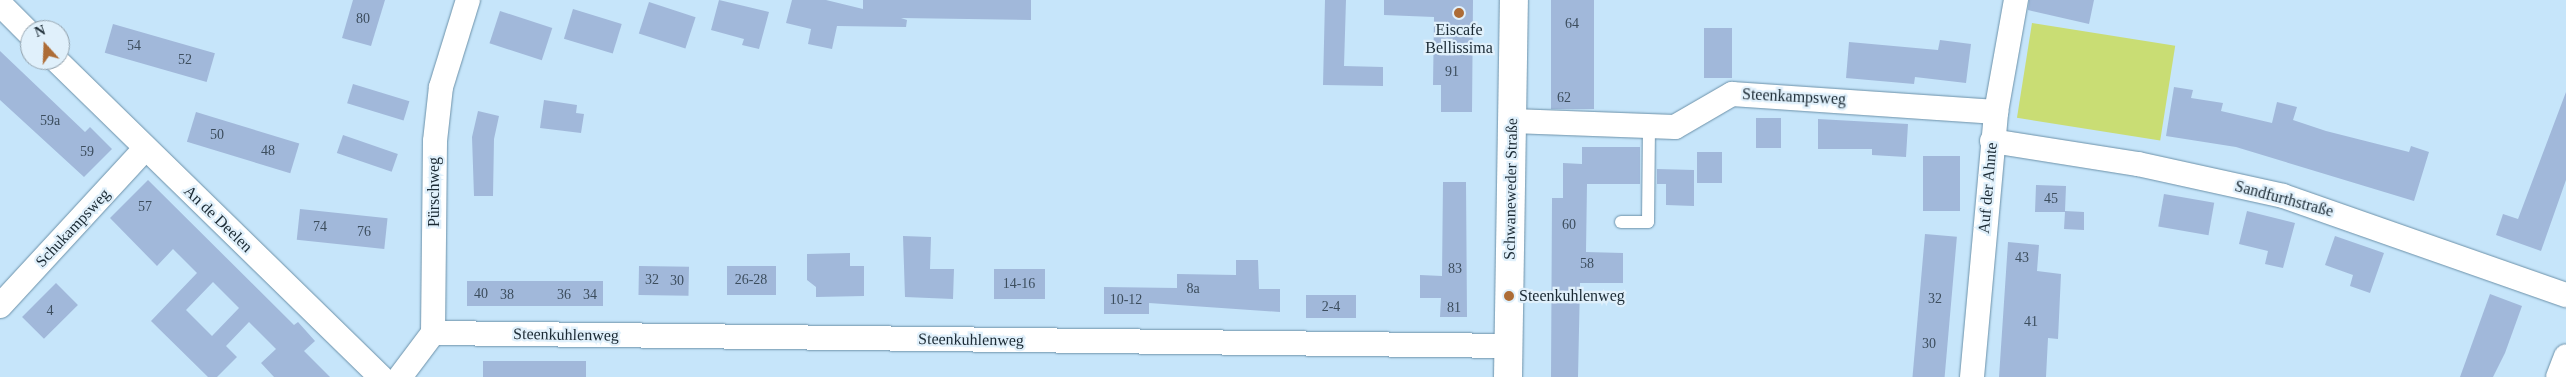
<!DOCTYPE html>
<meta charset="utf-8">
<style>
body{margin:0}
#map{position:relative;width:2566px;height:377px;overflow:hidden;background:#c6e5fa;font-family:Georgia,serif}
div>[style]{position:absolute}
.green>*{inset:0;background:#c9dd74;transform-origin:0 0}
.building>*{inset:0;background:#a1b8da;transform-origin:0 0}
.roads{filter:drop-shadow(0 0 1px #6c91a9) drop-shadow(0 0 1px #6c91a9)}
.service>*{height:12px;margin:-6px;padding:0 6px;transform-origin:6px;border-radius:6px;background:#fff}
.minor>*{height:24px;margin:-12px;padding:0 12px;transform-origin:12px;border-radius:12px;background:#fff}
.secondary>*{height:28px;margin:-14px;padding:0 14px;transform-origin:14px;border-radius:14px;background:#fff}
.dots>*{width:14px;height:14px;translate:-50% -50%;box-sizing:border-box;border:2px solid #e0f0fb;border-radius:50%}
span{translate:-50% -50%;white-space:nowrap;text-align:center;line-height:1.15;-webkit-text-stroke:4.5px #e0f0fb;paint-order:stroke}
.number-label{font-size:14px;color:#3c4d5d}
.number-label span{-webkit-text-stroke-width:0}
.poi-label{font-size:16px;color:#1a2933}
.left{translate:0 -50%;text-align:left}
.street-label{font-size:16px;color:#1a2933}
.north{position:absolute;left:20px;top:20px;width:50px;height:50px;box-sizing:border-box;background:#e0f0fb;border:1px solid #91a0ab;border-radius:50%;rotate:340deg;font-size:14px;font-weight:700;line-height:20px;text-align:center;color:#1a2933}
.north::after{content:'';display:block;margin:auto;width:18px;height:22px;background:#ad6c36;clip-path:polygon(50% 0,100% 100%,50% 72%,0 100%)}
</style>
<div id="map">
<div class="green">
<div style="left:2032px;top:23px;width:145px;height:96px;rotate:9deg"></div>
</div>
<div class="building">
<div style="clip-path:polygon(353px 0,385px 0,371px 46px,342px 38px)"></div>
<div style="clip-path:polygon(719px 0,769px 12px,759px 49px,742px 45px,744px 39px,711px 30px)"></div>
<div style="clip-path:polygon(792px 0,826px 0,863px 9px,863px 0,1031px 0,1031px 20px,901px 18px,907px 20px,906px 27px,837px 26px,832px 49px,808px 44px,811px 29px,786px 23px)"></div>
<div style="clip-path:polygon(1325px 0,1346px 0,1344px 66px,1383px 67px,1383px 86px,1323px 85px)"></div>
<div style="clip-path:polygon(1384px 0,1473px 0,1472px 112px,1441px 112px,1441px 85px,1433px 85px,1434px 17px,1384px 15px)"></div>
<div style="left:1551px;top:0;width:43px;height:109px"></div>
<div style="clip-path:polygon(2029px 0,2094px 0,2089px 24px,2028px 10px)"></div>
<div style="left:649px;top:2px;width:49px;height:33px;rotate:18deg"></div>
<div style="left:573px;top:9px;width:51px;height:31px;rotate:17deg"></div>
<div style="left:500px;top:11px;width:55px;height:34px;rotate:18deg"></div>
<div style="left:113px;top:24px;width:106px;height:30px;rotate:16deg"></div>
<div style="left:1704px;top:28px;width:28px;height:50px"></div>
<div style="clip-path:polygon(1940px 40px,1971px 44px,1966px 83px,1915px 77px,1914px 84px,1846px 78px,1849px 42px,1938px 50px)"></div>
<div style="clip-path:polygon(0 51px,85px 132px,90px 127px,112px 149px,84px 177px,0 100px)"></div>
<div style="left:353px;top:84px;width:59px;height:20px;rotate:17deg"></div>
<div style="clip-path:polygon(2174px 87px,2193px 90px,2191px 98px,2223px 103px,2221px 111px,2272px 123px,2277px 102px,2297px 107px,2293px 120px,2326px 131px,2409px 152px,2411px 146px,2429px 152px,2414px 201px,2236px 147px,2166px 136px)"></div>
<div style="clip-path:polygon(2566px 92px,2566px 180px,2541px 251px,2496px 235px,2503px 214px,2518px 219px)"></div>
<div style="clip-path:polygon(544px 100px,577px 105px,576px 113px,584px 114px,581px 133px,540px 128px)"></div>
<div style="clip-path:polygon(478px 111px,499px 116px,494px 139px,493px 196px,474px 196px,472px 137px)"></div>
<div style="left:196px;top:112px;width:108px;height:31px;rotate:17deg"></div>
<div style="left:1756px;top:118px;width:25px;height:30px"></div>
<div style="clip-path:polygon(1818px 119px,1908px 124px,1906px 157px,1872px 155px,1872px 149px,1818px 149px)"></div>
<div style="left:343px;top:135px;width:58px;height:19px;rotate:19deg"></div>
<div style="clip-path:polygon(1582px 147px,1640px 147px,1640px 184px,1587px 184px,1586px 252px,1623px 253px,1623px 283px,1580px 283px,1578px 377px,1551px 377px,1552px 198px,1563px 198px,1563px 163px,1582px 164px)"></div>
<div style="left:1697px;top:152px;width:25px;height:31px"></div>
<div style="left:1923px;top:156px;width:37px;height:55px"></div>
<div style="clip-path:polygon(1657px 169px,1694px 170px,1694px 206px,1666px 205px,1666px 184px,1657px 184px)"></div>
<div style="clip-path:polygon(evenodd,148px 180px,294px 325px,298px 322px,315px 341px,304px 351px,330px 377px,274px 377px,261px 363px,276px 349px,249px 322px,226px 346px,237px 357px,217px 377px,208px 377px,151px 321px,197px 273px,173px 249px,157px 266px,110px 218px,148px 180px,213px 282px,239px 308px,212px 336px,186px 310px,213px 282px)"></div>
<div style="clip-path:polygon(1443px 182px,1466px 182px,1467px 317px,1440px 317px,1441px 298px,1420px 298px,1420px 275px,1442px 276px)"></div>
<div style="clip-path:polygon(2036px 185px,2066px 186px,2065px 211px,2084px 212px,2084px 230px,2064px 229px,2065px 212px,2035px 212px)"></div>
<div style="left:2164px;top:194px;width:51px;height:33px;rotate:10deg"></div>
<div style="left:300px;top:209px;width:88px;height:31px;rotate:6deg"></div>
<div style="clip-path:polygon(2247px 211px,2295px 223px,2283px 268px,2265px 264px,2268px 251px,2239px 244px)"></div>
<div style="left:1925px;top:234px;width:32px;height:144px;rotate:5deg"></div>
<div style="clip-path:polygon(903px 236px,931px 237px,930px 269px,954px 269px,953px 299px,905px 297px)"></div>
<div style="clip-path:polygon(2335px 236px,2384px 253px,2370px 293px,2350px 286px,2353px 275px,2325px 265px)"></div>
<div style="clip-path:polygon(2008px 242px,2039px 245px,2037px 271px,2061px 274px,2058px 339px,2048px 338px,2046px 377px,1999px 377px)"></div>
<div style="clip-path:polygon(850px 253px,850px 266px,864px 266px,864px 296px,816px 297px,816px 287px,807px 280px,807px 254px)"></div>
<div style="clip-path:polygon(1236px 260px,1258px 260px,1259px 289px,1280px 289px,1280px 312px,1149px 303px,1149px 314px,1104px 314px,1104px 287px,1177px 288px,1177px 274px,1236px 275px)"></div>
<div style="left:639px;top:266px;width:50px;height:29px;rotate:1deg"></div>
<div style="left:727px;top:266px;width:49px;height:29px"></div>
<div style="left:994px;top:269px;width:51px;height:30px"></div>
<div style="left:467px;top:281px;width:136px;height:25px"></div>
<div style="left:56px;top:283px;width:31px;height:48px;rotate:45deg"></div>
<div style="clip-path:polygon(2490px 294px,2522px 306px,2505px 353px,2493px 377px,2460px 377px)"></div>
<div style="left:1356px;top:295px;width:23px;height:50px;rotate:90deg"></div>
<div style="left:483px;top:361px;width:103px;height:16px"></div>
</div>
<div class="roads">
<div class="service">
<div style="left:1621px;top:222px;width:27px"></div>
<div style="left:1648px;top:222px;width:92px;rotate:-89.4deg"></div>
</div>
<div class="minor">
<div style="left:0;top:4px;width:42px;rotate:45deg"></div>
<div style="left:56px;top:60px;width:454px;rotate:44.3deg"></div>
<div style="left:1512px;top:121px;width:163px;rotate:2.1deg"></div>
<div style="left:1675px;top:127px;width:66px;rotate:-30.1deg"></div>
<div style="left:1732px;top:94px;width:265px;rotate:3.9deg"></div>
<div style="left:1992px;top:141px;width:148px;rotate:9deg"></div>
<div style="left:2138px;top:164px;width:148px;rotate:12.4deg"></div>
<div style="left:2283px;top:196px;width:300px;rotate:19.3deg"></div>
<div style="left:0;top:306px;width:214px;rotate:-47.3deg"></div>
<div style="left:433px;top:333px;width:1075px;rotate:0.69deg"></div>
<div style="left:400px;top:377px;width:55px;rotate:-53.1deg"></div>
<div style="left:433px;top:333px;width:192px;rotate:-89.4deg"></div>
<div style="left:435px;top:141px;width:54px;rotate:-83.7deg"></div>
<div style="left:441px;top:87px;width:91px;rotate:-72.8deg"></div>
<div style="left:1972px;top:377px;width:266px;rotate:-84.8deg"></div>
<div style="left:1996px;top:112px;width:114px;rotate:-79.9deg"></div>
<div style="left:2558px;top:377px;width:22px;rotate:-69deg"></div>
</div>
<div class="secondary">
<div style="left:1508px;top:377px;width:377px;rotate:-89.1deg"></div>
</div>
</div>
<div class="dots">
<div style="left:1459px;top:13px;background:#ad6c36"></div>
<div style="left:1509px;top:296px;background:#ad6c36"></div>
</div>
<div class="number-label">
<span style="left:363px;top:19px">80</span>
<span style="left:1572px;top:24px">64</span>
<span style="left:134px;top:46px">54</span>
<span style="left:185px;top:60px">52</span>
<span style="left:1452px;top:72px">91</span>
<span style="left:1564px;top:98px">62</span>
<span style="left:50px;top:121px">59a</span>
<span style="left:217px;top:135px">50</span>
<span style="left:268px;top:151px">48</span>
<span style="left:87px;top:152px">59</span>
<span style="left:2051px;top:199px">45</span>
<span style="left:145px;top:207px">57</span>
<span style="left:1569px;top:225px">60</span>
<span style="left:320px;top:227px">74</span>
<span style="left:364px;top:232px">76</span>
<span style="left:2022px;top:258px">43</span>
<span style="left:1587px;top:264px">58</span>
<span style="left:1455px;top:269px">83</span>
<span style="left:652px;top:280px">32</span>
<span style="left:751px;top:280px">26-28</span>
<span style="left:677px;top:281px">30</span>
<span style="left:1019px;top:284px">14-16</span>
<span style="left:1193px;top:289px">8a</span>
<span style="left:481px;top:294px">40</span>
<span style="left:507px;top:295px">38</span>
<span style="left:564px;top:295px">36</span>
<span style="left:590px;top:295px">34</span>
<span style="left:1935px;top:299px">32</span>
<span style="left:1126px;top:300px">10-12</span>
<span style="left:1331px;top:307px">2-4</span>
<span style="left:1454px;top:308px">81</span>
<span style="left:50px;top:311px">4</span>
<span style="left:2031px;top:322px">41</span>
<span style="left:1929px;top:344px">30</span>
</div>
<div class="poi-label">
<span style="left:1459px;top:39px">Eiscafe<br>Bellissima</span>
<span class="left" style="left:1519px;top:296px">Steenkuhlenweg</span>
</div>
<div class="street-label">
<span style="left:1794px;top:97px;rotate:3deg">Steenkampsweg</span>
<span style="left:1988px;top:188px;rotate:-85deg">Auf der Ahnte</span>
<span style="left:1511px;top:189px;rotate:-89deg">Schwaneweder Straße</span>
<span style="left:434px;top:192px;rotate:-90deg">Pürschweg</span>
<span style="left:2284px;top:199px;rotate:15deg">Sandfurthstraße</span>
<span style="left:218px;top:219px;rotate:44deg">An de Deelen</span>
<span style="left:73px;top:228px;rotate:-47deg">Schukampsweg</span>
<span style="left:566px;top:335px;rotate:1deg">Steenkuhlenweg</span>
<span style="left:971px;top:340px;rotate:1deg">Steenkuhlenweg</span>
</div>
<div class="north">N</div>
</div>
